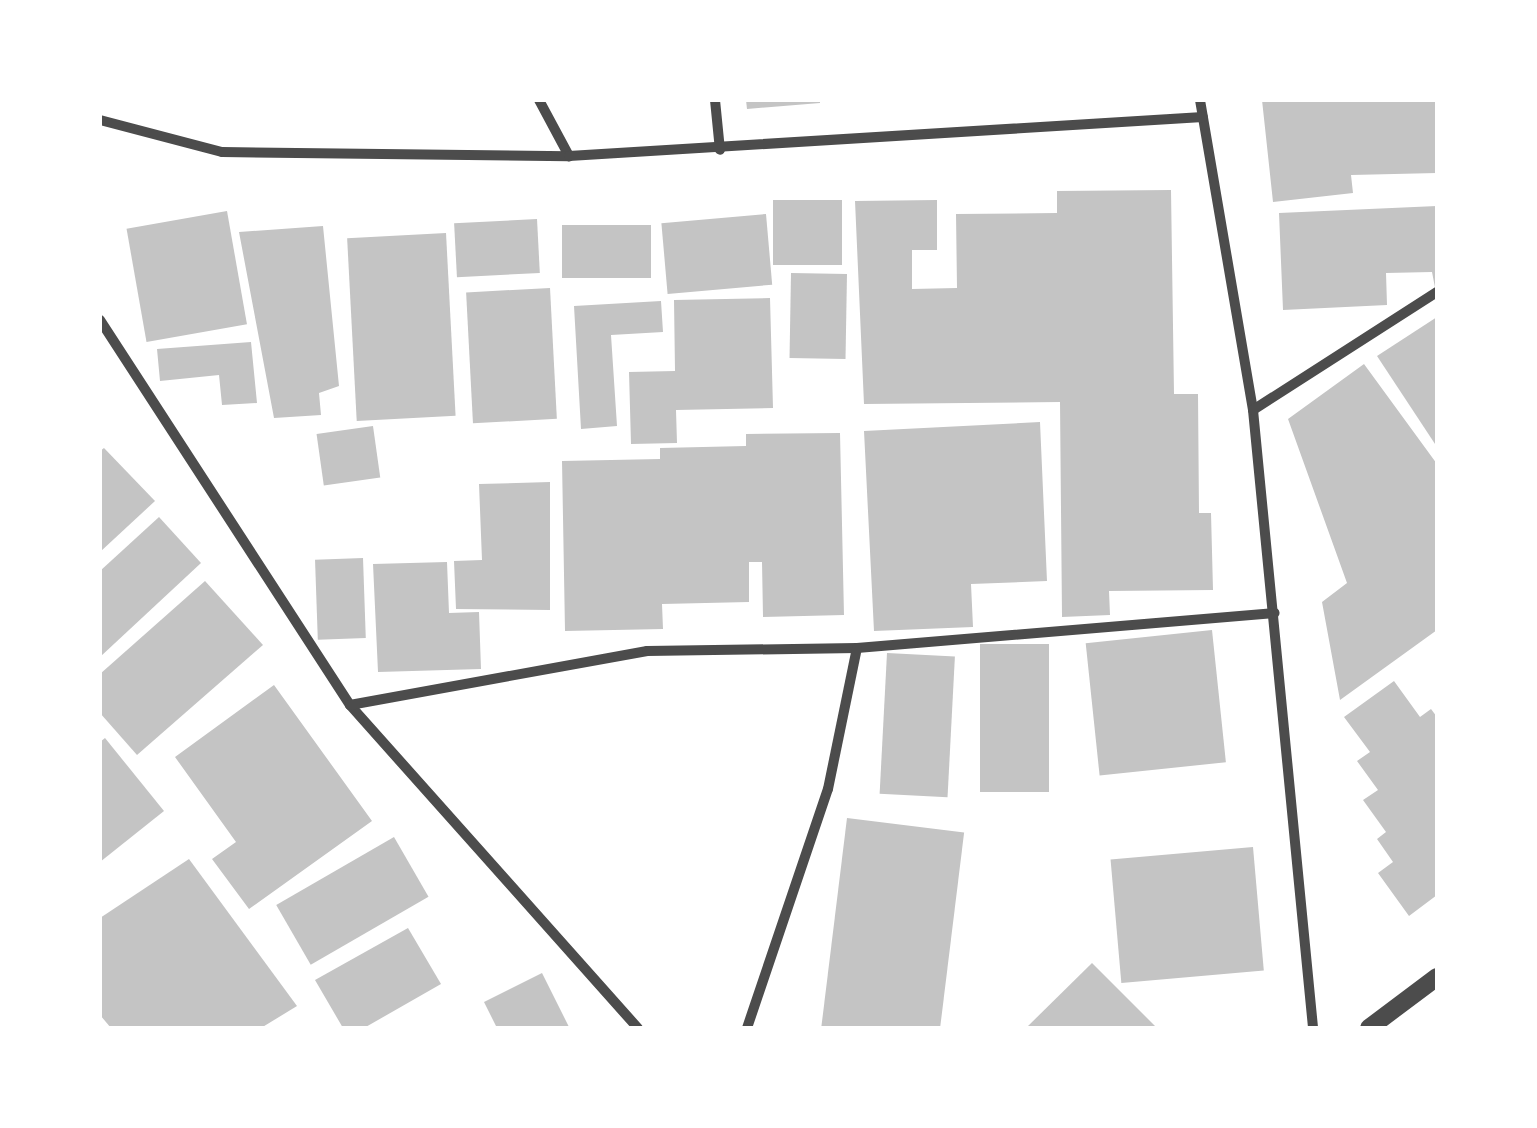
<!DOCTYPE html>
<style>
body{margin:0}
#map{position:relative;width:1537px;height:1128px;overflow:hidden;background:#fff;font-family:Raleway,sans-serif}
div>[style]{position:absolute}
.building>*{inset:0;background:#c4c4c4;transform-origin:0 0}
.minor>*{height:10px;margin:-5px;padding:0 5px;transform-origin:5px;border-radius:5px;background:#4c4c4c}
.tertiary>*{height:18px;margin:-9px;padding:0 9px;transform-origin:9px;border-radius:9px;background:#4c4c4c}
span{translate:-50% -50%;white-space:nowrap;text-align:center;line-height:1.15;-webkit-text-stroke:10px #fff;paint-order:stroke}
.frame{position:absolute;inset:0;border:102px solid #fff;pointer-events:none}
</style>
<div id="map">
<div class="building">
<div style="clip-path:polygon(746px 100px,820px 100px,820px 103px,747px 109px)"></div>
<div style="clip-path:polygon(1262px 100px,1437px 100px,1437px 173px,1351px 175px,1353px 193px,1273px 202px)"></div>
<div style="clip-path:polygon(1171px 190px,1174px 394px,1198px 394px,1199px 513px,1211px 513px,1213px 590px,1109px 591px,1110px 615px,1062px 617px,1060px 402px,864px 404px,855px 201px,937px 200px,937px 250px,912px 250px,912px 289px,957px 288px,956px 214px,1057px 213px,1057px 191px)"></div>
<div style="left:773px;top:200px;width:69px;height:65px"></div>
<div style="clip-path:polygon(1437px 206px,1437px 298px,1432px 272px,1386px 273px,1387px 305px,1283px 310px,1279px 213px)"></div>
<div style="left:227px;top:211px;width:115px;height:102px;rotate:80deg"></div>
<div style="left:766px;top:214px;width:71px;height:105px;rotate:85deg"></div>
<div style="left:537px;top:219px;width:54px;height:83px;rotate:87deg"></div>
<div style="left:651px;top:225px;width:53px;height:89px;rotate:90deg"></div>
<div style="clip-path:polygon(323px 226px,339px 386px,319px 393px,321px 415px,274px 418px,239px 232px)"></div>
<div style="left:446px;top:233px;width:183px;height:99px;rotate:87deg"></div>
<div style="left:791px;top:273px;width:56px;height:85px;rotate:1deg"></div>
<div style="left:550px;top:288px;width:131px;height:84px;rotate:87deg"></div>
<div style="clip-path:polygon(770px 298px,773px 408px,676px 410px,677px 443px,631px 444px,629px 372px,675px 371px,674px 300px)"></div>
<div style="clip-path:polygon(661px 301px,663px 332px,611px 335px,617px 426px,581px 429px,574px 306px)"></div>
<div style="clip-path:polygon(1437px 317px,1437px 447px,1377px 356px)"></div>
<div style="clip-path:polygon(251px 342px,257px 403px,222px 405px,219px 375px,160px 381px,157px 349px)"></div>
<div style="clip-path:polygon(1364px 364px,1437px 464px,1437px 630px,1340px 700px,1322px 602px,1347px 583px,1288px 419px)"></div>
<div style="clip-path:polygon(1040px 422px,1047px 581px,971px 584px,973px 627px,874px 631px,864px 431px)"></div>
<div style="left:373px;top:426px;width:52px;height:57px;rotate:82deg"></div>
<div style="clip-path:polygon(840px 433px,844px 615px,763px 617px,762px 562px,749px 562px,749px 602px,662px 604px,663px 629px,565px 631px,562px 461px,660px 459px,660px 448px,746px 446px,746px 434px)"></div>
<div style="clip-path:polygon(104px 448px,155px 501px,100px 552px,100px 451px)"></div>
<div style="clip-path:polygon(550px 482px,550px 610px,456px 609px,454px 561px,482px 560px,479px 484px)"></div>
<div style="clip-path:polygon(159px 517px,201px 563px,100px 657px,100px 571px)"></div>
<div style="left:363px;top:558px;width:80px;height:48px;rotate:88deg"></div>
<div style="clip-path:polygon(447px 562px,449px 613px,479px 612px,481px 669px,378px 672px,373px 564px)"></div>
<div style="clip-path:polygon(205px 581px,263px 645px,137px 755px,100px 713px,100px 674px)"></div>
<div style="left:1212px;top:630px;width:133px;height:127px;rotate:84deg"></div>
<div style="left:980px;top:644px;width:69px;height:148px"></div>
<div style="left:887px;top:653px;width:68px;height:141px;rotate:3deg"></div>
<div style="clip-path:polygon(1394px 681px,1420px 717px,1431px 709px,1437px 717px,1437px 895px,1409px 916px,1378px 873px,1393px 862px,1377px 839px,1386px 832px,1363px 800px,1378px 790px,1357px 761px,1370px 752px,1344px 717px)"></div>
<div style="clip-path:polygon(274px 685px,372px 821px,249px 909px,212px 859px,236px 842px,175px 757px)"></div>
<div style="clip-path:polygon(105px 738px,164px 811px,100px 862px,100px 742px)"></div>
<div style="left:847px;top:818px;width:118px;height:212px;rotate:7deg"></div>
<div style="left:394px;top:837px;width:69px;height:136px;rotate:60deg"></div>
<div style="left:1253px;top:847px;width:124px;height:143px;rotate:85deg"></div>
<div style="clip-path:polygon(189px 859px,297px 1006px,261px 1028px,111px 1028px,100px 1015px,100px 918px)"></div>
<div style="clip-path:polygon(408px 928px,441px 984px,364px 1028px,343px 1028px,315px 980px)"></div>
<div style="clip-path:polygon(1092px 963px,1157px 1028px,1026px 1028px)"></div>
<div style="clip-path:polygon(542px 973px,569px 1027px,497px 1028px,484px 1002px)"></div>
</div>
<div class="minor">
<div style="left:539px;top:100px;width:64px;rotate:61.8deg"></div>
<div style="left:715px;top:100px;width:50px;rotate:84.3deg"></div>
<div style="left:1200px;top:100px;width:314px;rotate:80.3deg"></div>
<div style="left:1253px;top:410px;width:621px;rotate:84.45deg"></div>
<div style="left:100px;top:120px;width:126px;rotate:14.7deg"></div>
<div style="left:222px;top:152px;width:347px;rotate:0.7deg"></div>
<div style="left:569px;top:156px;width:635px;rotate:-3.52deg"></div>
<div style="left:100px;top:320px;width:459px;rotate:57deg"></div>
<div style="left:350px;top:705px;width:433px;rotate:48.3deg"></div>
<div style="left:1253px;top:410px;width:219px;rotate:-32.7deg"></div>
<div style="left:350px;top:705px;width:302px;rotate:-10.3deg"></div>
<div style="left:647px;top:651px;width:210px;rotate:-0.8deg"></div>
<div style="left:857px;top:648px;width:419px;rotate:-4.8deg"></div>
<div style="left:747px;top:1028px;width:252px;rotate:-71.3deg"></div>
<div style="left:828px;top:789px;width:144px;rotate:-78.4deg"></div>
</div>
<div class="tertiary">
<div style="left:1369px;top:1028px;width:85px;rotate:-36.9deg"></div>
</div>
<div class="frame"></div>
</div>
